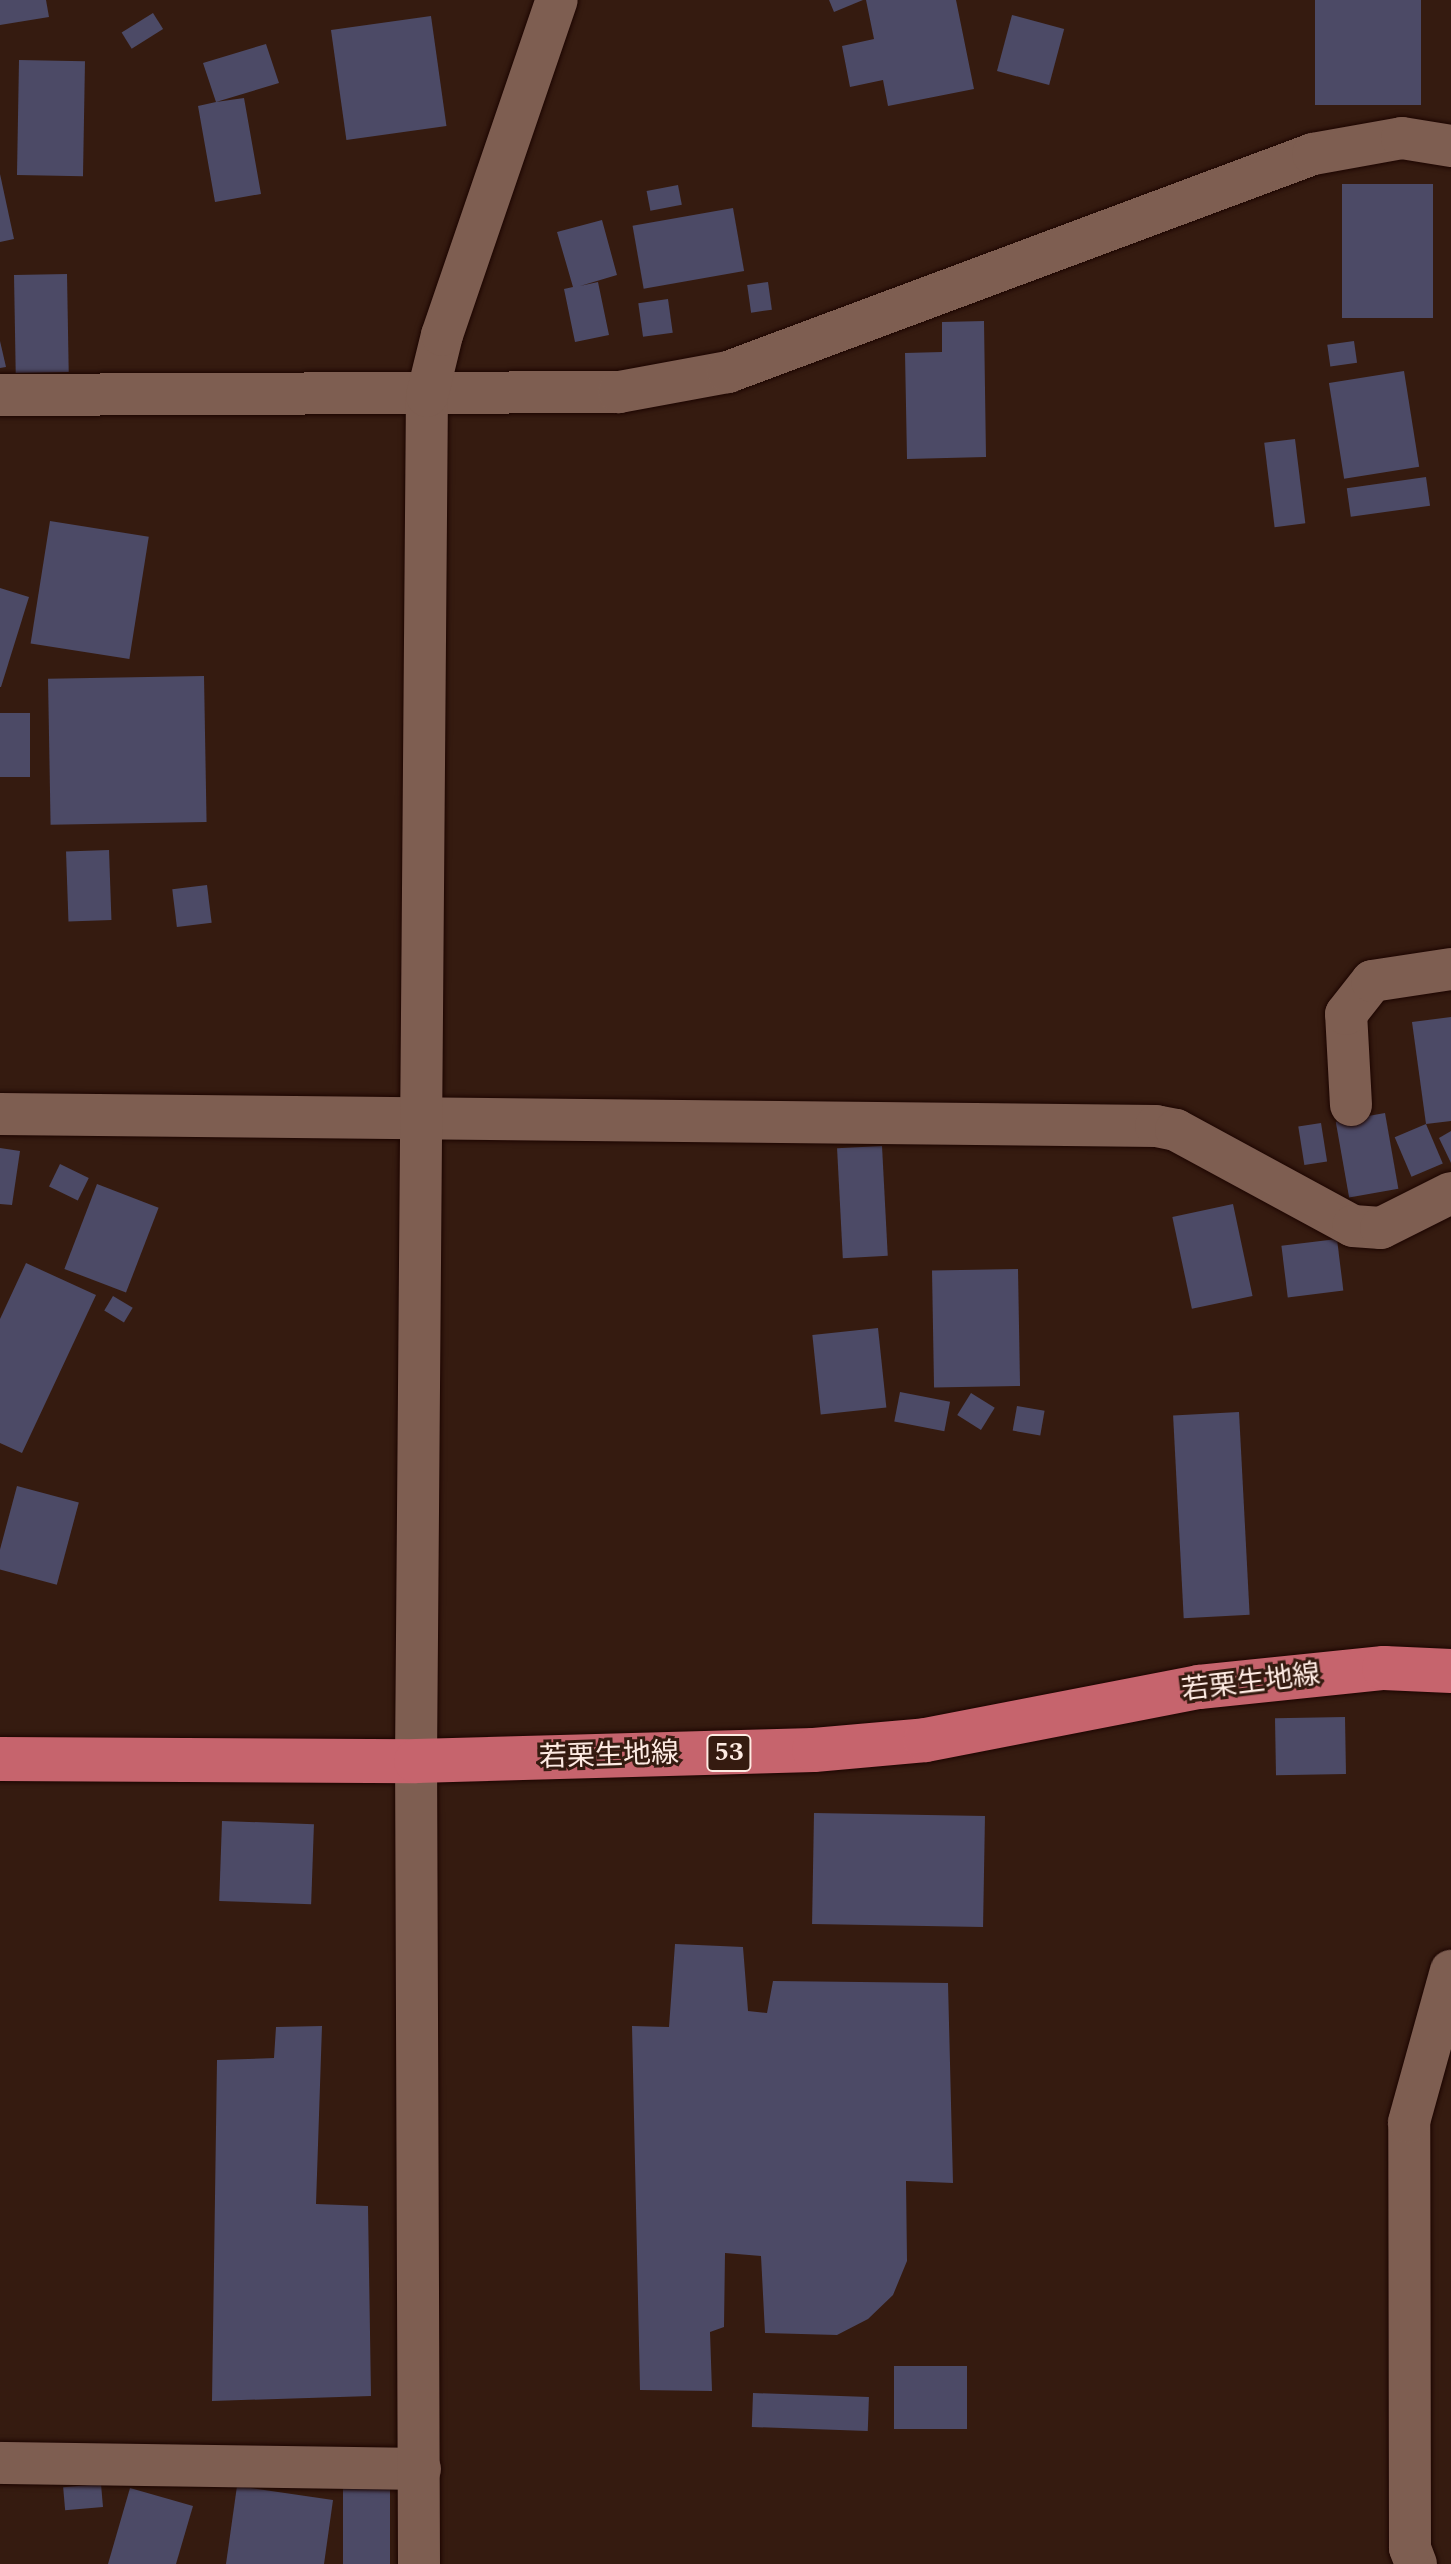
<!DOCTYPE html>
<meta charset="utf-8">
<style>
body{margin:0}
#map{position:relative;width:1451px;height:2564px;overflow:hidden;background:#351b10;font-family:Spectral,"Noto Sans JP",serif}
div>[style]{position:absolute}
.building>*{inset:0;background:#4c4a66;transform-origin:0 0}
.roads{filter:drop-shadow(0 0 2px #1c0500) drop-shadow(0 0 2px #1c0500)}
.minor>*{height:42px;margin:-21px;padding:0 21px;transform-origin:21px;border-radius:21px;background:#7e5e51}
.primary>*{height:44px;margin:-22px;padding:0 22px;transform-origin:22px;border-radius:22px;background:#c6646d}
span{translate:-50% -50%;white-space:nowrap;text-align:center;line-height:1.15;-webkit-text-stroke:6px #351b10;paint-order:stroke}
.shield-label span{padding:2px 6px;background:#351b10;border:2px solid;border-radius:6px;-webkit-text-stroke-width:0}
.shield-label{font-size:26px;color:#feebe3;font-weight:700}
.street-label{font-size:28px;color:#feebe3}
</style>
<div id="map">
<div class="building">
<div style="clip-path:polygon(0 0,46px 0,49px 17px,0 25px)"></div>
<div style="clip-path:polygon(829px 0,863px 0,834px 12px)"></div>
<div style="clip-path:polygon(866px 0,956px 0,974px 89px,888px 106px,883px 80px,850px 87px,842px 46px,874px 39px)"></div>
<div style="left:1315px;top:0;width:106px;height:105px"></div>
<div style="left:153px;top:13px;width:19px;height:37px;rotate:58deg"></div>
<div style="left:1012px;top:15px;width:54px;height:58px;rotate:15deg"></div>
<div style="left:431px;top:16px;width:111px;height:101px;rotate:82deg"></div>
<div style="clip-path:polygon(266px 44px,279px 83px,216px 102px,244px 98px,261px 194px,215px 202px,198px 106px,216px 102px,203px 63px)"></div>
<div style="left:19px;top:60px;width:66px;height:115px;rotate:1deg"></div>
<div style="clip-path:polygon(0 174px,14px 239px,0 242px)"></div>
<div style="left:1342px;top:184px;width:91px;height:134px"></div>
<div style="left:678px;top:185px;width:20px;height:32px;rotate:79deg"></div>
<div style="left:733px;top:208px;width:64px;height:102px;rotate:80deg"></div>
<div style="clip-path:polygon(602px 220px,617px 275px,580px 286px,598px 282px,609px 335px,575px 342px,564px 289px,573px 287px,557px 232px)"></div>
<div style="left:67px;top:274px;width:98px;height:53px;rotate:89deg"></div>
<div style="left:768px;top:282px;width:28px;height:21px;rotate:82deg"></div>
<div style="left:668px;top:299px;width:34px;height:30px;rotate:82deg"></div>
<div style="clip-path:polygon(984px 321px,986px 457px,907px 459px,905px 353px,942px 352px,942px 322px)"></div>
<div style="clip-path:polygon(0 341px,6px 367px,0 368px)"></div>
<div style="left:1354px;top:341px;width:22px;height:27px;rotate:82deg"></div>
<div style="left:1404px;top:371px;width:97px;height:76px;rotate:81deg"></div>
<div style="left:1295px;top:439px;width:85px;height:31px;rotate:83deg"></div>
<div style="left:1426px;top:477px;width:29px;height:80px;rotate:82deg"></div>
<div style="left:50px;top:521px;width:100px;height:124px;rotate:9deg"></div>
<div style="clip-path:polygon(0 588px,29px 597px,1px 687px,0 687px)"></div>
<div style="left:204px;top:676px;width:146px;height:156px;rotate:89deg"></div>
<div style="left:0;top:713px;width:30px;height:64px"></div>
<div style="left:109px;top:850px;width:70px;height:43px;rotate:88deg"></div>
<div style="left:207px;top:885px;width:38px;height:35px;rotate:83deg"></div>
<div style="clip-path:polygon(1451px 1017px,1451px 1121px,1426px 1124px,1412px 1022px)"></div>
<div style="left:1385px;top:1113px;width:77px;height:50px;rotate:80deg"></div>
<div style="left:1321px;top:1123px;width:39px;height:23px;rotate:81deg"></div>
<div style="left:1426px;top:1124px;width:43px;height:34px;rotate:67deg"></div>
<div style="clip-path:polygon(1451px 1131px,1451px 1163px,1439px 1138px)"></div>
<div style="left:882px;top:1146px;width:110px;height:45px;rotate:87deg"></div>
<div style="clip-path:polygon(0 1148px,20px 1151px,12px 1205px,0 1204px)"></div>
<div style="left:60px;top:1164px;width:32px;height:25px;rotate:26deg"></div>
<div style="left:97px;top:1184px;width:66px;height:91px;rotate:21deg"></div>
<div style="left:1233px;top:1204px;width:94px;height:62px;rotate:78deg"></div>
<div style="left:1337px;top:1239px;width:52px;height:56px;rotate:83deg"></div>
<div style="clip-path:polygon(26px 1263px,96px 1295px,22px 1453px,0 1443px,0 1319px)"></div>
<div style="left:1018px;top:1269px;width:117px;height:86px;rotate:89deg"></div>
<div style="left:113px;top:1296px;width:23px;height:17px;rotate:31deg"></div>
<div style="left:878px;top:1328px;width:80px;height:66px;rotate:84deg"></div>
<div style="left:900px;top:1392px;width:51px;height:30px;rotate:11deg"></div>
<div style="left:971px;top:1393px;width:28px;height:26px;rotate:32deg"></div>
<div style="left:1017px;top:1406px;width:28px;height:25px;rotate:10deg"></div>
<div style="left:1239px;top:1412px;width:203px;height:66px;rotate:87deg"></div>
<div style="left:17px;top:1486px;width:64px;height:85px;rotate:15deg"></div>
<div style="left:1345px;top:1717px;width:57px;height:70px;rotate:89deg"></div>
<div style="left:814px;top:1813px;width:171px;height:111px;rotate:1deg"></div>
<div style="left:222px;top:1821px;width:92px;height:80px;rotate:2deg"></div>
<div style="clip-path:polygon(675px 1944px,743px 1947px,748px 2011px,767px 2013px,773px 1981px,948px 1983px,953px 2183px,906px 2181px,907px 2261px,893px 2295px,868px 2319px,837px 2335px,765px 2333px,761px 2256px,725px 2253px,724px 2327px,710px 2332px,712px 2391px,640px 2390px,632px 2026px,669px 2027px)"></div>
<div style="clip-path:polygon(322px 2026px,316px 2204px,368px 2206px,371px 2396px,212px 2401px,217px 2060px,274px 2058px,276px 2027px)"></div>
<div style="left:894px;top:2366px;width:73px;height:63px"></div>
<div style="left:753px;top:2393px;width:116px;height:34px;rotate:2deg"></div>
<div style="left:390px;top:2483px;width:81px;height:47px;rotate:90deg"></div>
<div style="left:101px;top:2484px;width:23px;height:38px;rotate:85deg"></div>
<div style="clip-path:polygon(237px 2486px,333px 2500px,324px 2564px,226px 2564px)"></div>
<div style="clip-path:polygon(130px 2488px,193px 2506px,176px 2564px,108px 2564px)"></div>
</div>
<div class="roads">
<div class="minor">
<div style="left:0;top:395px;width:619px;rotate:-0.28deg"></div>
<div style="left:619px;top:392px;width:111px;rotate:-10.4deg"></div>
<div style="left:728px;top:372px;width:624px;rotate:-20.44deg"></div>
<div style="left:1313px;top:154px;width:90px;rotate:-10.2deg"></div>
<div style="left:1402px;top:138px;width:50px;rotate:9.3deg"></div>
<div style="left:1351px;top:1105px;width:91px;rotate:-93.1deg"></div>
<div style="left:1346px;top:1014px;width:42px;rotate:-51.8deg"></div>
<div style="left:1372px;top:981px;width:80px;rotate:-8.6deg"></div>
<div style="left:0;top:1114px;width:1156px;rotate:0.59deg"></div>
<div style="left:1156px;top:1126px;width:20px;rotate:11deg"></div>
<div style="left:1176px;top:1130px;width:201px;rotate:28.5deg"></div>
<div style="left:1353px;top:1226px;width:28px;rotate:4deg"></div>
<div style="left:1381px;top:1228px;width:78px;rotate:-26.6deg"></div>
<div style="left:0;top:2463px;width:420px;rotate:0.8deg"></div>
<div style="left:419px;top:2564px;width:803px;rotate:-90.21deg"></div>
<div style="left:416px;top:1761px;width:1365px;rotate:-89.54deg"></div>
<div style="left:427px;top:396px;width:63px;rotate:-76.2deg"></div>
<div style="left:442px;top:335px;width:354px;rotate:-71.1deg"></div>
<div style="left:1416px;top:2564px;width:17px;rotate:-111deg"></div>
<div style="left:1410px;top:2548px;width:426px;rotate:-90.1deg"></div>
<div style="left:1409px;top:2122px;width:157px;rotate:-74.5deg"></div>
</div>
<div class="primary">
<div style="left:0;top:1759px;width:416px;rotate:0.3deg"></div>
<div style="left:416px;top:1761px;width:398px;rotate:-1.6deg"></div>
<div style="left:814px;top:1750px;width:112px;rotate:-5.1deg"></div>
<div style="left:926px;top:1740px;width:278px;rotate:-11deg"></div>
<div style="left:1199px;top:1687px;width:186px;rotate:-5.9deg"></div>
<div style="left:1384px;top:1668px;width:67px;rotate:2.6deg"></div>
</div>
</div>
<div class="shield-label">
<span style="left:729px;top:1753px">53</span>
</div>
<div class="street-label">
<span style="left:1251px;top:1683px;rotate:-7deg">若栗生地線</span>
<span style="left:609px;top:1756px;rotate:-2deg">若栗生地線</span>
</div>
</div>
